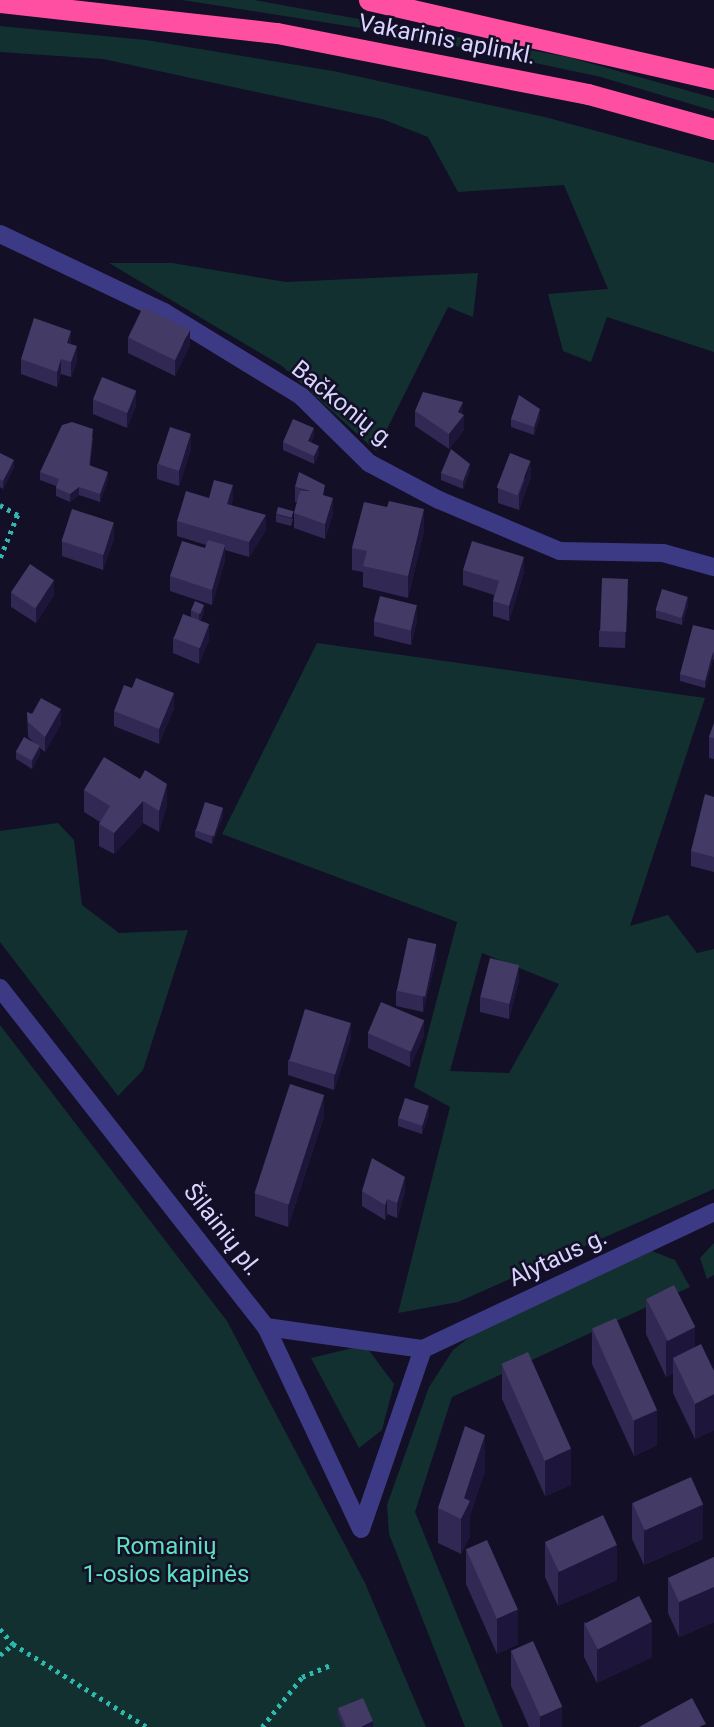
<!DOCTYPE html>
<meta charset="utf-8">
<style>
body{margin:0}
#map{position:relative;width:714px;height:1727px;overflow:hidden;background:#130f26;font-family:Roboto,sans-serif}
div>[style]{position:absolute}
.green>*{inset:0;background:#12302f}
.path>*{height:4.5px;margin-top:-2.25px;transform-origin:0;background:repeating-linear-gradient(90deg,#2fb8b0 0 3.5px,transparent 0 8.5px)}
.minor>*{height:18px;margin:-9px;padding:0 9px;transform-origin:9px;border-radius:9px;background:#3d3a85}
.highway>*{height:21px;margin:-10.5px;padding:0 10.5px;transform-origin:10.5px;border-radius:10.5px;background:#ff4fa3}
.wall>*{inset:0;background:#312854}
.shaded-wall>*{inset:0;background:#1d163a}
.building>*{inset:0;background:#433a66;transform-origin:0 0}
span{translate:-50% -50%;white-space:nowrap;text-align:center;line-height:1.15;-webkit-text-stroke:5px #130f26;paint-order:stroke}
.street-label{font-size:24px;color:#d9d4ff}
.park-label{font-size:24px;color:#5fe0c0}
</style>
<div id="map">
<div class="green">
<div style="clip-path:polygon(182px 0,254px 0,568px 57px,714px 98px,714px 111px,601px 77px,399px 34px)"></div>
<div style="clip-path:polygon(0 26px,146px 40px,333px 71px,545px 117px,714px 163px,714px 352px,607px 317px,591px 362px,563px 351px,548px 294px,608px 289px,564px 185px,458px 192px,428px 137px,382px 119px,103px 59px,0 52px)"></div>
<div style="clip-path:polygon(109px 263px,172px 263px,286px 282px,478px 273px,473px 317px,448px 307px,376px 451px,282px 366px)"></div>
<div style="clip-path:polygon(evenodd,317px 643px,705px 698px,630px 926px,668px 915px,697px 953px,714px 949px,714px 1189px,458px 1302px,398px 1313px,450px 1107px,414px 1087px,457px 922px,222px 834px,317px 643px,482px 953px,559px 984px,509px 1073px,450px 1071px,482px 953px)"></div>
<div style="clip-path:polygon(58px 823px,74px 840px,82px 905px,119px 933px,188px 930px,143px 1070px,118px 1096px,0 942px,0 831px)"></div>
<div style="clip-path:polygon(0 1025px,227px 1321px,365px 1583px,426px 1727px,0 1727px)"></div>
<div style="clip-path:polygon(714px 1243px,714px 1275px,707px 1279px,700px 1258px)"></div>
<div style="clip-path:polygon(652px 1251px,675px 1260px,690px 1287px,452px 1397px,415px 1512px,503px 1727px,465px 1727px,389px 1534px,387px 1505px,429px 1387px,453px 1350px,475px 1333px)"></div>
<div style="clip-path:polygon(365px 1345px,394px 1384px,382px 1430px,359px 1448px,311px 1358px)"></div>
</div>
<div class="path">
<div style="left:0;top:505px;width:21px;rotate:29deg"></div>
<div style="left:18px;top:515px;width:48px;rotate:112.2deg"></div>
<div style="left:0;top:1629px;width:20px;rotate:49deg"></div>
<div style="left:13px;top:1644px;width:158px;rotate:31.8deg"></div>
<div style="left:0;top:1655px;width:17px;rotate:-40deg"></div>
<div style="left:262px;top:1727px;width:64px;rotate:-51.3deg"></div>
<div style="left:302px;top:1677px;width:33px;rotate:-23deg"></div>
</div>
<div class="minor">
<div style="left:0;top:234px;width:182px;rotate:25.4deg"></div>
<div style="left:164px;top:312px;width:161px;rotate:31.5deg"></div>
<div style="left:301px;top:396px;width:95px;rotate:44.6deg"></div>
<div style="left:369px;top:463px;width:79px;rotate:27.9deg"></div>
<div style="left:439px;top:500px;width:131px;rotate:22.9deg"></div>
<div style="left:560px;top:551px;width:103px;rotate:1.1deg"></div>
<div style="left:663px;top:553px;width:53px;rotate:15.4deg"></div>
<div style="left:0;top:988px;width:431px;rotate:51.9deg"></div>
<div style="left:266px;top:1327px;width:223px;rotate:64.8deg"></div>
<div style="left:266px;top:1327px;width:159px;rotate:8deg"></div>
<div style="left:423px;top:1349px;width:190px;rotate:109deg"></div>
<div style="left:423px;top:1349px;width:322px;rotate:-25.2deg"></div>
</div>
<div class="highway">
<div style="left:369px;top:0;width:354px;rotate:12.9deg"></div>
<div style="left:0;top:2px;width:279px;rotate:6.4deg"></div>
<div style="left:277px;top:33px;width:317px;rotate:11.1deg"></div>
<div style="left:588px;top:94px;width:131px;rotate:15.5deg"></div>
</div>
<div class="wall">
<div style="clip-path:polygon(128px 338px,190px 345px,175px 376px,128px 353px)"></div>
<div style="clip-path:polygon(71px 344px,77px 361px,71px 377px,61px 374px,57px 387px,21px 374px,21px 359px)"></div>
<div style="clip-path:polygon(93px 399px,136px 406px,127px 428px,93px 414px)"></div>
<div style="clip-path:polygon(415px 411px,463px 414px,464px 430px,449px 449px,415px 426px)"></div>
<div style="clip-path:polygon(540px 417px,534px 435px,511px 427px,511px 419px)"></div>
<div style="clip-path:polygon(314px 436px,311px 442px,319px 454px,314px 464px,283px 450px,283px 442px)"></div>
<div style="clip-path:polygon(93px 437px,90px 465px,108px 479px,100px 502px,79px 495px,70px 502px,56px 496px,56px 486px,40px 480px,40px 472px)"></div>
<div style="clip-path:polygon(191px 449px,179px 486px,157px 479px,157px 464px)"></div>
<div style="clip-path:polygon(0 453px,14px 467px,3px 489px,0 487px)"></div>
<div style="clip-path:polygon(470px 471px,463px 489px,441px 480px,441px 473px)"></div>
<div style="clip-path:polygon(531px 476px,519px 510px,498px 503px,498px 488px)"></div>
<div style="clip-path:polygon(295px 487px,325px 496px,333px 513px,325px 539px,294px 528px,294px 513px,297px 502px,295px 502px)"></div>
<div style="clip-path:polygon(209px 498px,233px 500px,231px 505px,266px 530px,249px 557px,225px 550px,225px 560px,212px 605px,170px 591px,170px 576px,205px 548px,206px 545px,177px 536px,177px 521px)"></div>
<div style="clip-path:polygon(276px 514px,293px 519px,291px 526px,276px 522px)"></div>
<div style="clip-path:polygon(424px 531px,408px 598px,363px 587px,363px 572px,352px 570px,352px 548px)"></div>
<div style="clip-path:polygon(114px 538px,103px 570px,62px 556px,62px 541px)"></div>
<div style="clip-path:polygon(463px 570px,524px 572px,509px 621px,493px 616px,493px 601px,494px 595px,463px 585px)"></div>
<div style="clip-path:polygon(11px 592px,54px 595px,36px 623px,11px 607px)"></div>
<div style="clip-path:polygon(628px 594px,625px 648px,599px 647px,599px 631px)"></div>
<div style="clip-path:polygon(688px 605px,682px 625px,656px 618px,656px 610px)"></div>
<div style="clip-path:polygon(191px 610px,204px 612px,200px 621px,209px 640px,199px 664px,173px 653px,173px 638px,191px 617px)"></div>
<div style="clip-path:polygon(417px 620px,411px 645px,374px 636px,374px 621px)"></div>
<div style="clip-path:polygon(714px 630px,714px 660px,713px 659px,705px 688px,680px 681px,680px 674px)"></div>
<div style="clip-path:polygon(132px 688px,174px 708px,159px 744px,114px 726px,114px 711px)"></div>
<div style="clip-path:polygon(27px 712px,61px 724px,45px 752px,40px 748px,40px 754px,32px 769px,16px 759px,16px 752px,33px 742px,28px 737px)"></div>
<div style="clip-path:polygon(714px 723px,714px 759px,709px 758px,709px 737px)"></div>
<div style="clip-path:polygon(84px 790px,167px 805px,159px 832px,143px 823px,114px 854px,99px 846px,99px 824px,100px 822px,84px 812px)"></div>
<div style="clip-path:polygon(714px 797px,714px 872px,691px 866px,691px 851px)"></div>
<div style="clip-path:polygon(223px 816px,212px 844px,195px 837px,195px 830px)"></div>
<div style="clip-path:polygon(436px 959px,423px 1012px,396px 1006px,396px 991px)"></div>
<div style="clip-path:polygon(519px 980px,509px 1019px,480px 1012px,480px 997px)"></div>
<div style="clip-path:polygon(368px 1033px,424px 1035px,410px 1067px,368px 1048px)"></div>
<div style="clip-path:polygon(351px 1038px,334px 1090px,288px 1075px,288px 1060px)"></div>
<div style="clip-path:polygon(429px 1114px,422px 1134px,398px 1126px,398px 1118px)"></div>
<div style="clip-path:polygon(324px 1116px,288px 1227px,255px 1216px,255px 1194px)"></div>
<div style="clip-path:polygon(362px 1191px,405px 1192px,397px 1218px,387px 1214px,385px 1220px,362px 1206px)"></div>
<div style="clip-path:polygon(646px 1299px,695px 1347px,714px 1371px,714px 1430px,695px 1439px,673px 1393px,673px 1373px,666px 1377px,646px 1334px)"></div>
<div style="clip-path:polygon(592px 1328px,657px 1445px,634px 1456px,592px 1364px)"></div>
<div style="clip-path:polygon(502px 1364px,571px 1485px,545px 1496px,502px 1399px)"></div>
<div style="clip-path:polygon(485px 1471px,470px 1515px,470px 1536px,461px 1554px,438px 1543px,438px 1508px)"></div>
<div style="clip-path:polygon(632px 1503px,703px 1539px,644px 1565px,632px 1539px)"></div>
<div style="clip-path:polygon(545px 1542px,617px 1580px,558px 1606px,545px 1577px)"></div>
<div style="clip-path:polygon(466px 1549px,518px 1644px,497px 1654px,466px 1584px)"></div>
<div style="clip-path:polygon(714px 1557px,714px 1622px,679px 1637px,668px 1613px,668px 1578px)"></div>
<div style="clip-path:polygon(584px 1622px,652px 1657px,597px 1683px,584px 1657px)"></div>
<div style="clip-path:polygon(511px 1650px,562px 1727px,529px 1727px,511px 1686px)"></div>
<div style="clip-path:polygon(338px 1708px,373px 1727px,343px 1727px,338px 1716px)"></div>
</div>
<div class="shaded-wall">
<div style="clip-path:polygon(190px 330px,190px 345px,175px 376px,175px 361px)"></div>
<div style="clip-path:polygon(71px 331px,71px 346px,67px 343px)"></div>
<div style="clip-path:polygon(77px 346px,77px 361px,71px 377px,71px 362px)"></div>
<div style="clip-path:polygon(61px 359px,61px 374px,57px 387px,57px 372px)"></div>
<div style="clip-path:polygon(136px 391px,136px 406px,127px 428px,127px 413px)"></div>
<div style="clip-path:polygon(463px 402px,462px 417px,464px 415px,464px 430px,449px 449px,449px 434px)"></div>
<div style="clip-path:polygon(540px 409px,540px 417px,534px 435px,534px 427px)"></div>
<div style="clip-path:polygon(314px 428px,314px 436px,308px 449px,308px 441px)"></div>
<div style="clip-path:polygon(191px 434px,191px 449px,179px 486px,179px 471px)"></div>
<div style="clip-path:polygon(319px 446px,319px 454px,314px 464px,314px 456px)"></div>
<div style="clip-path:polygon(14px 460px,14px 467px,3px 489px,3px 481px)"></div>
<div style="clip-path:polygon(531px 461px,531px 476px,519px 510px,519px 495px)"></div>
<div style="clip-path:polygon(470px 464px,470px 471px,463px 489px,463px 481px)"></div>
<div style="clip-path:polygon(108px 472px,108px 479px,100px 502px,100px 494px)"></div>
<div style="clip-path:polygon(233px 485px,233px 500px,227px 519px,227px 504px)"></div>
<div style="clip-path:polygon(79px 487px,79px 495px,70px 502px,70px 494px)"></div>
<div style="clip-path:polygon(333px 498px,333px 513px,325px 539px,325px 524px)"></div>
<div style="clip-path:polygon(424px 509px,424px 531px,408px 598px,408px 576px)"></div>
<div style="clip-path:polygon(266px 515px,266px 530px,249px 557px,249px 542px)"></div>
<div style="clip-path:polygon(114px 523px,114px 538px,103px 570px,103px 555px)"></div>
<div style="clip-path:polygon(225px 545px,225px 560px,212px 605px,212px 590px)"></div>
<div style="clip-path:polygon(524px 557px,524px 572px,509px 621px,509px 606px)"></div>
<div style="clip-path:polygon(628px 579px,628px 594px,625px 648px,625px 633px)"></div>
<div style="clip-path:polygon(54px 580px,54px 595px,36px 623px,36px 608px)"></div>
<div style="clip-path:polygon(688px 597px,688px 605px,682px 625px,682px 618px)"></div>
<div style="clip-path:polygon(204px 605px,204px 612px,199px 621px,199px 614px)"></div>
<div style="clip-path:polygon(417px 605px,417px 620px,411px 645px,411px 630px)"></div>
<div style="clip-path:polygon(209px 624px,209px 640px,199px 664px,199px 649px)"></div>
<div style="clip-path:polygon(713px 652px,713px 659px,705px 688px,705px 681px)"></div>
<div style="clip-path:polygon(174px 693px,174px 708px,159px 744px,159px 729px)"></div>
<div style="clip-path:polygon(61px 709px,61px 724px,45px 752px,45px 737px)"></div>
<div style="clip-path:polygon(40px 746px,40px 754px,32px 769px,32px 761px)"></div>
<div style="clip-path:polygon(167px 784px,167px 805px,159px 832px,159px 811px)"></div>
<div style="clip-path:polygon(143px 801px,143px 823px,114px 854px,114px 833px)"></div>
<div style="clip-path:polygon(223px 808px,223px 816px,212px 844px,212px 836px)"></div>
<div style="clip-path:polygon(436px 944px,436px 959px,423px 1012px,423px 997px)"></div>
<div style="clip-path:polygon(519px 965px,519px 980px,509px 1019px,509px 1004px)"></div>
<div style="clip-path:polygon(424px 1020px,424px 1035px,410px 1067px,410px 1052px)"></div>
<div style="clip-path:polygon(351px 1023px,351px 1038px,334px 1090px,334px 1075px)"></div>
<div style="clip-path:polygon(324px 1095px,324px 1116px,288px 1227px,288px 1205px)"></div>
<div style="clip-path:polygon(429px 1106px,429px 1114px,422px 1134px,422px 1126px)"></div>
<div style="clip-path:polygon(405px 1177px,405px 1192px,397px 1218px,397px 1203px)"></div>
<div style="clip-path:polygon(387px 1199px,387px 1214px,385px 1220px,385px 1205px)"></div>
<div style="clip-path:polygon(695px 1327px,695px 1363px,673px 1358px,673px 1373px,666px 1377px,666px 1341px)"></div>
<div style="clip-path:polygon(714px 1394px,714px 1430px,695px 1439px,695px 1404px)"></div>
<div style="clip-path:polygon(657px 1410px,657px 1445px,634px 1456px,634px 1420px)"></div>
<div style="clip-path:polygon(485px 1435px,485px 1471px,470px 1515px,470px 1536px,461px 1554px,461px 1519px,464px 1498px)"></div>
<div style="clip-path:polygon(571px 1449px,571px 1485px,545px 1496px,545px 1461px)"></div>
<div style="clip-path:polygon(703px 1504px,703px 1539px,644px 1565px,644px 1530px)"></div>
<div style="clip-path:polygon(617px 1545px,617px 1580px,558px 1606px,558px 1571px)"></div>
<div style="clip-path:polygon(714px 1587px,714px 1622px,679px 1637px,679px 1602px)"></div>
<div style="clip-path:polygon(518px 1609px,518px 1644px,497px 1654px,497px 1618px)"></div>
<div style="clip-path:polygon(652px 1622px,652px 1657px,597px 1683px,597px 1648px)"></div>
<div style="clip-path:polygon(562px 1707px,562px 1727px,540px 1727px,540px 1716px)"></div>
<div style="clip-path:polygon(373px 1721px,373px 1727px,361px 1727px)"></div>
</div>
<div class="building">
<div style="left:143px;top:307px;width:52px;height:34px;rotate:26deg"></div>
<div style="clip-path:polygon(34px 318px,71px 331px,67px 343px,77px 346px,71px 362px,61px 359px,57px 372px,21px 359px)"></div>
<div style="left:102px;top:377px;width:37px;height:24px;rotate:22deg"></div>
<div style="clip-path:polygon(423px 392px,463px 402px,458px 412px,464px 415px,449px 434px,415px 411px)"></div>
<div style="clip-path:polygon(519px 395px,540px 409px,534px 427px,511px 419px)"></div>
<div style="clip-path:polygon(293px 419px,314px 428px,308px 441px,319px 446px,314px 456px,283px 442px)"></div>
<div style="clip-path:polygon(72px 422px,93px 429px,89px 465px,108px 472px,100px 494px,79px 487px,70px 494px,56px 488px,59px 479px,40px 472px,62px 425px)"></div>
<div style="left:170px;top:427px;width:22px;height:39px;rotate:18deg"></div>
<div style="clip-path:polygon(451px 449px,470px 464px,463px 481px,441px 473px)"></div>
<div style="clip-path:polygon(0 453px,14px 460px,3px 481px,0 479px)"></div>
<div style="left:510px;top:453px;width:22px;height:37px;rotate:21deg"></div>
<div style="clip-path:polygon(299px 472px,325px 485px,323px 495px,333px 498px,325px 524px,294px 513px,300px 491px,310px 491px,295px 487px)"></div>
<div style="clip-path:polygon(214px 480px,233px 485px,227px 504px,266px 515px,249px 542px,177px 521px,186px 491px,209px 498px)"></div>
<div style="clip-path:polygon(389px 501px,424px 509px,408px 576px,363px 566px,367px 551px,352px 548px,364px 502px,387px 507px)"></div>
<div style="left:278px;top:507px;width:16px;height:7px;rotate:15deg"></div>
<div style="left:72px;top:509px;width:44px;height:34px;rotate:18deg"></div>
<div style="clip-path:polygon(208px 540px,225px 545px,212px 590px,170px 576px,182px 541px,205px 548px)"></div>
<div style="clip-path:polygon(472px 541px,524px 557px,509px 606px,493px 601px,499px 581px,463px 570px)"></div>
<div style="left:30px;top:564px;width:29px;height:34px;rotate:34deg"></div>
<div style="left:602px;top:578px;width:26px;height:53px;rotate:2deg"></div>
<div style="left:662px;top:589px;width:27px;height:22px;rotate:17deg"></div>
<div style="left:380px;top:596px;width:38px;height:26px;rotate:14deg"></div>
<div style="left:195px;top:601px;width:10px;height:10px;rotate:24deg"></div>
<div style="left:183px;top:614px;width:28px;height:26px;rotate:21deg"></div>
<div style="clip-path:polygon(693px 625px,714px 630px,714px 652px,713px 652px,705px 681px,680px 674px)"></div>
<div style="clip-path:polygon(136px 678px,174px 693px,159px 729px,114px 711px,124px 685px,132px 688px)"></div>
<div style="clip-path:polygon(41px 698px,61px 709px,45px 737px,28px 722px,27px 712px,32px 714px)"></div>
<div style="clip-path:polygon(714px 723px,714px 738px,709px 737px)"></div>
<div style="left:24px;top:737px;width:18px;height:17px;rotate:29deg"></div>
<div style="clip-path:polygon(104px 757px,140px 779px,145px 770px,167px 784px,159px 811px,143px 801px,114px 833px,99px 824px,110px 806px,84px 790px)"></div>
<div style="clip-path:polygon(705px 794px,714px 797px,714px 857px,691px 851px)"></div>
<div style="left:205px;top:802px;width:19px;height:30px;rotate:18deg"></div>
<div style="left:408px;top:938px;width:29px;height:54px;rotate:12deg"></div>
<div style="left:490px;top:958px;width:30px;height:40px;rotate:14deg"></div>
<div style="left:381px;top:1002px;width:47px;height:34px;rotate:23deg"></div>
<div style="left:305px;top:1009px;width:48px;height:54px;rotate:17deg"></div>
<div style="left:290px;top:1084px;width:36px;height:115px;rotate:18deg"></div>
<div style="left:405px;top:1098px;width:25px;height:21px;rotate:18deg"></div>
<div style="clip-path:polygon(372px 1158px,405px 1177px,397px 1203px,387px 1199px,385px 1205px,362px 1191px)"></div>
<div style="left:674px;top:1285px;width:47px;height:31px;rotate:63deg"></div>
<div style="left:616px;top:1318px;width:101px;height:26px;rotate:66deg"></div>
<div style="clip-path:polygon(701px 1344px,714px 1371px,714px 1394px,695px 1404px,673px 1358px)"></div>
<div style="left:528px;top:1352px;width:106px;height:29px;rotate:66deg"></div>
<div style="clip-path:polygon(465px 1426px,485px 1435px,464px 1498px,470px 1501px,461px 1519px,438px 1508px)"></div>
<div style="left:691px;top:1477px;width:30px;height:64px;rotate:66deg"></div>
<div style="left:603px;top:1515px;width:33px;height:64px;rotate:65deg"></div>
<div style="left:487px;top:1540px;width:76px;height:23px;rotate:66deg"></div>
<div style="clip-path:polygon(714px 1557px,714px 1587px,679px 1602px,668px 1578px)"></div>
<div style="left:639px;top:1596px;width:29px;height:61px;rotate:63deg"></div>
<div style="left:533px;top:1641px;width:72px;height:24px;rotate:66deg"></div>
<div style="clip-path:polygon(363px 1698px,373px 1721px,361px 1727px,346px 1727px,338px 1708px)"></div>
<div style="clip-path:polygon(692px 1698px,706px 1724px,699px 1727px,639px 1727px)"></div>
</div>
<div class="street-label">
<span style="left:447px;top:40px;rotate:11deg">Vakarinis aplinkl.</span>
<span style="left:343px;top:405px;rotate:39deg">Bačkonių g.</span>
<span style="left:222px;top:1230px;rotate:52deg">Šilainių pl.</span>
<span style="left:558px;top:1258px;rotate:-25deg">Alytaus g.</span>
</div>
<div class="park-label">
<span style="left:166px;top:1561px">Romainių<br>1-osios kapinės</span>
</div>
</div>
